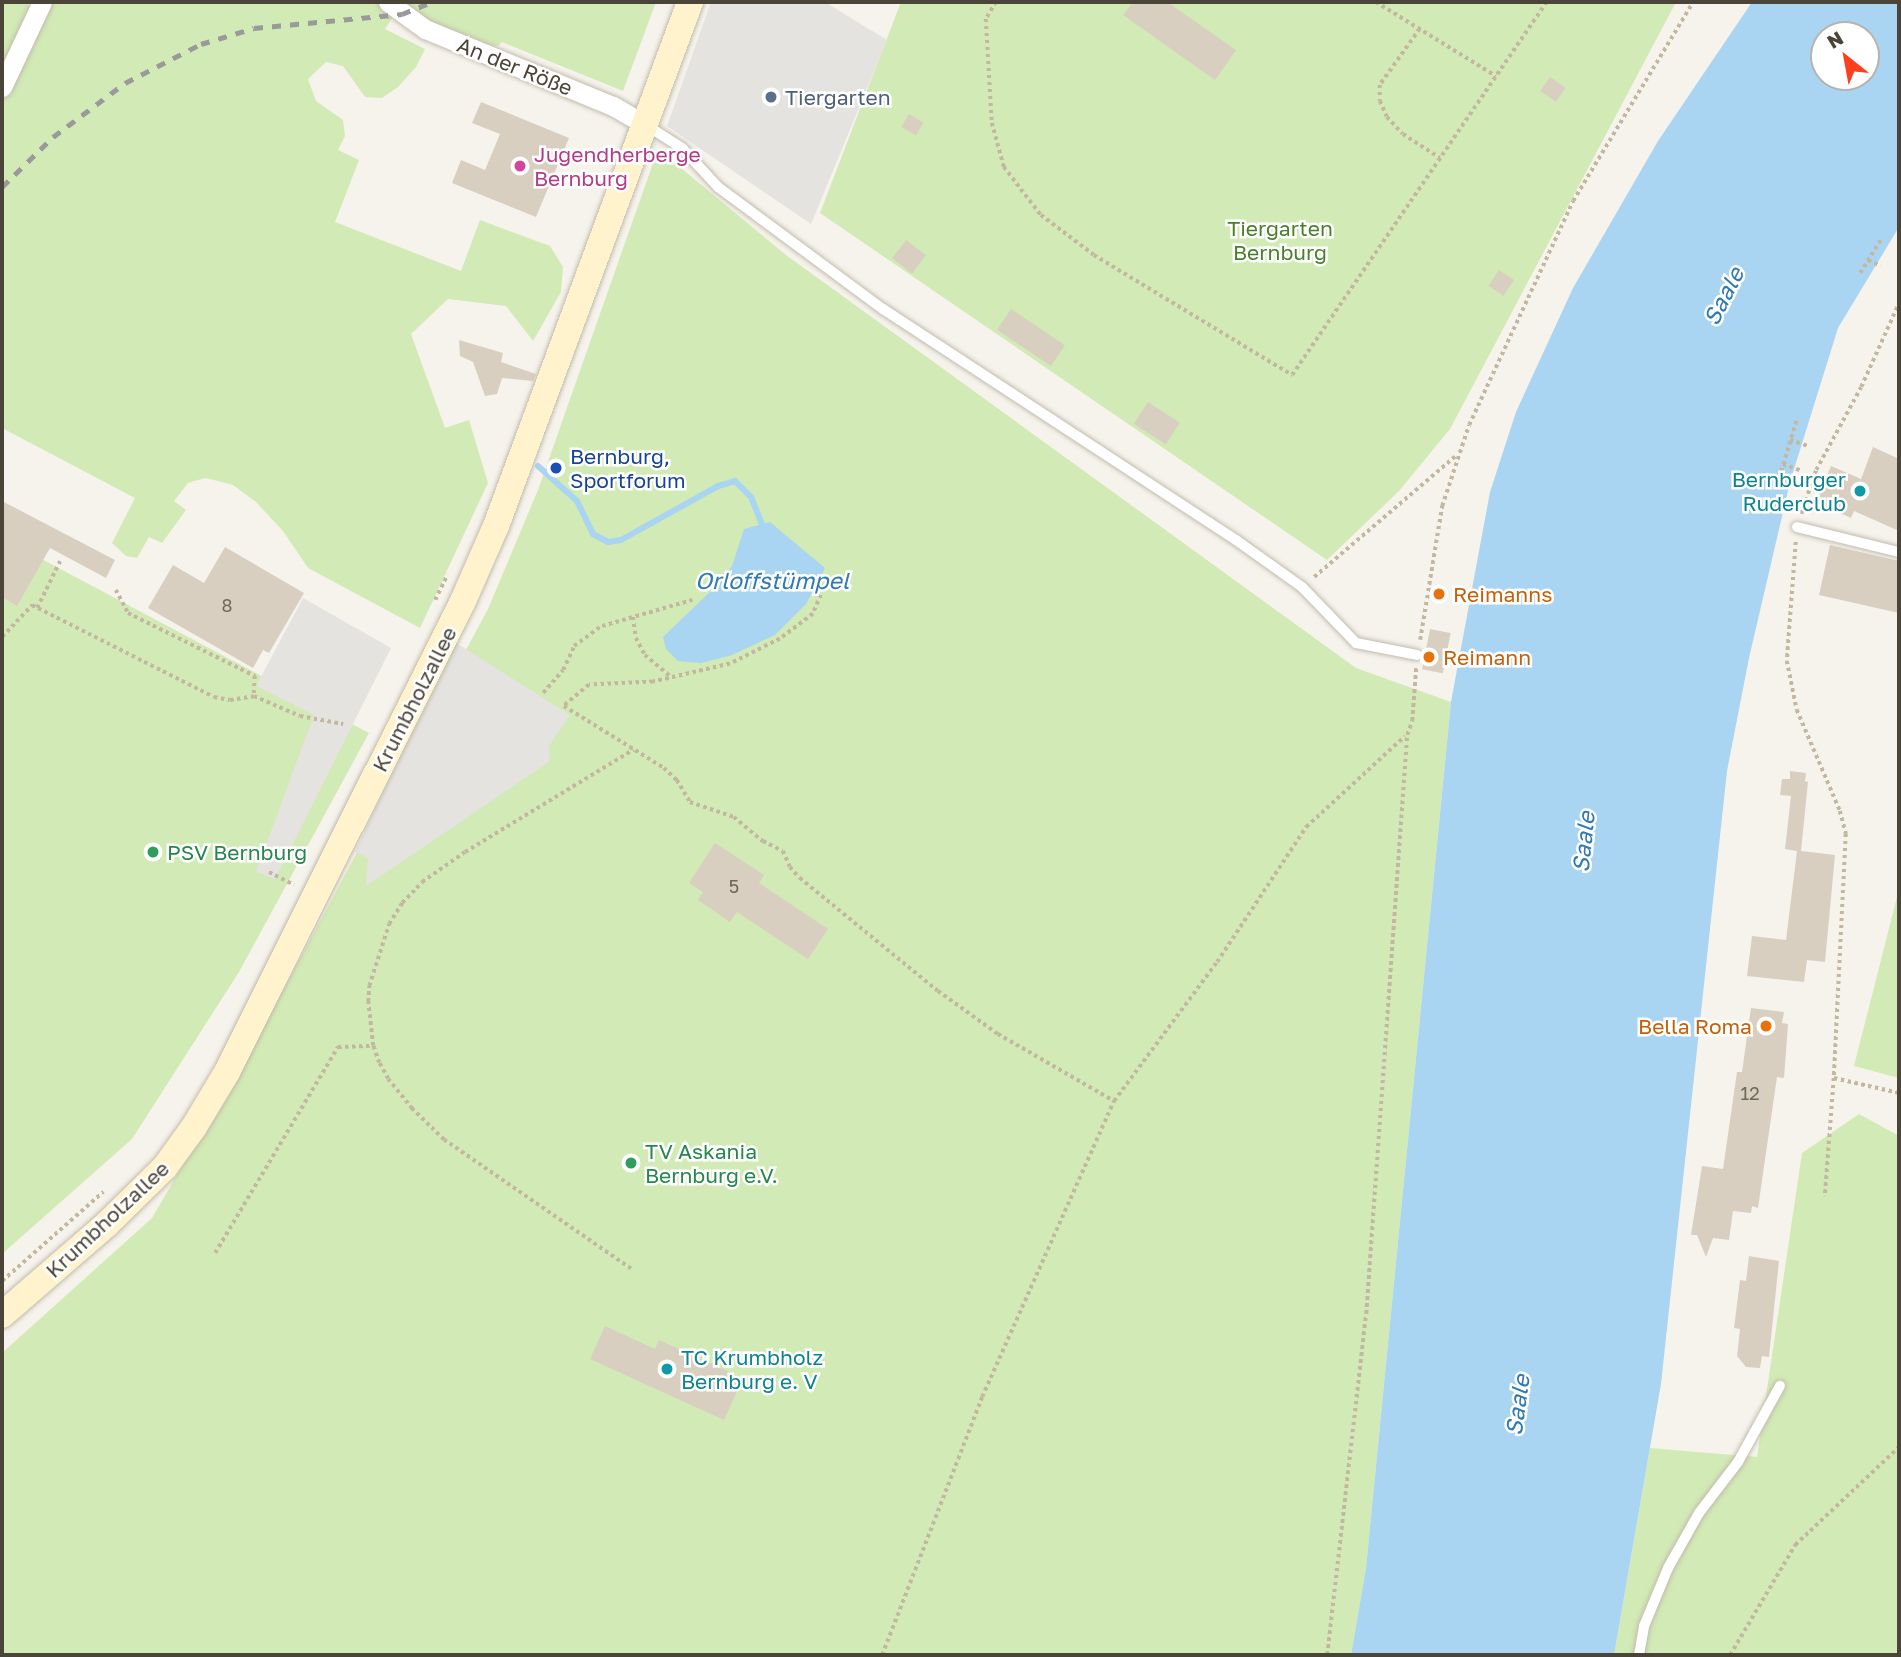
<!DOCTYPE html>
<meta charset="utf-8">
<style>
body{margin:0}
#map{position:relative;width:1901px;height:1657px;overflow:hidden;background:#f6f3ec;font-family:"Golos Text",sans-serif}
div>[style]{position:absolute}
.green>*{inset:0;background:#d2eab5}
.parking>*{inset:0;background:#e5e3e0}
.water>*{inset:0;background:#a9d4f2}
.stream>*{height:6px;margin:-3px;padding:0 3px;transform-origin:3px;border-radius:3px;background:#a9d4f2}
.building>*{inset:0;background:#d8cfc1;transform-origin:0 0}
.path>*{height:3.5px;margin-top:-1.75px;transform-origin:0;background:repeating-linear-gradient(90deg,#c4b79f 0 3.5px,transparent 0 7px)}
.roads{filter:drop-shadow(0 0 2px #c2bbae) drop-shadow(0 0 2px #c2bbae)}
.lane>*{height:10px;margin:-5px;padding:0 5px;transform-origin:5px;border-radius:5px;background:#fff}
.street>*{height:19px;margin:-9.5px;padding:0 9.5px;transform-origin:9.5px;border-radius:9.5px;background:#fff}
.secondary>*{height:26px;margin:-13px;padding:0 13px;transform-origin:13px;border-radius:13px;background:#fff3cd}
.rail>*{height:5px;margin-top:-2.5px;transform-origin:0;background:repeating-linear-gradient(90deg,#9a9a9a 0 9px,transparent 0 18px)}
.dots>*{width:19px;height:19px;translate:-50% -50%;box-sizing:border-box;border:4px solid #fff;border-radius:50%}
span{translate:-50% -50%;white-space:nowrap;text-align:center;line-height:1.15;-webkit-text-stroke:5px #fff;paint-order:stroke}
.number-label{font-size:18px;color:#6e675b}
.number-label span{-webkit-text-stroke-width:0}
.street-label{font-size:21px;color:#4b4439}
.service-label{font-size:21px;color:#4e5e75}
.left{translate:0 -50%;text-align:left}
.hotel-label{font-size:21px;color:#b23c85}
.park-label{font-size:21px;color:#4a7f2a}
.transit-label{font-size:21px;color:#164399}
.culture-label{font-size:21px;color:#0d838f}
.right{translate:-100% -50%;text-align:right}
.food-label{font-size:21px;color:#c56008}
.leisure-label{font-size:21px;color:#27864d}
.water-label{font-size:23px;color:#2e7ab2;font-style:italic}
.frame{position:absolute;inset:0;border:4px solid #4b4439;pointer-events:none}
.north{position:absolute;left:1810px;top:21px;width:70px;height:70px;box-sizing:border-box;background:#fff;border:2px solid #b7b4b0;border-radius:50%;rotate:329deg;font-size:19px;font-weight:700;line-height:28px;text-align:center;color:#4b4439}
.north::after{content:'';display:block;margin:auto;width:24px;height:32px;background:#fc3f1d;clip-path:polygon(50% 0,100% 100%,50% 72%,0 100%)}
</style>
<div id="map">
<div class="green">
<div style="clip-path:polygon(2px 2px,24px 2px,29px 6px,32px 2px,656px 2px,623px 91px,502px 42px,498px 46px,489px 45px,425px 19px,402px 3px,385px 29px,425px 49px,416px 67px,398px 87px,382px 98px,365px 97px,343px 66px,326px 62px,308px 79px,316px 101px,343px 120px,345px 136px,338px 150px,359px 160px,335px 222px,461px 271px,480px 220px,550px 246px,563px 267px,561px 292px,533px 341px,506px 306px,448px 299px,411px 334px,445px 428px,469px 420px,488px 483px,420px 628px,308px 568px,283px 531px,256px 502px,233px 485px,218px 481px,205px 478px,188px 483px,174px 501px,186px 510px,162px 543px,149px 537px,137px 558px,126px 556px,112px 543px,135px 498px,2px 428px)"></div>
<div style="clip-path:polygon(901px 2px,1676px 2px,1450px 429px,1399px 491px,1327px 560px,820px 213px)"></div>
<div style="clip-path:polygon(658px 149px,786px 255px,1356px 668px,1451px 702px,1366px 1568px,1351px 1655px,2px 1655px,2px 1353px,152px 1218px,267px 1020px,488px 609px,538px 490px)"></div>
<div style="clip-path:polygon(2px 538px,369px 733px,239px 972px,132px 1139px,2px 1254px)"></div>
<div style="clip-path:polygon(1899px 889px,1899px 1078px,1854px 1066px)"></div>
<div style="clip-path:polygon(1859px 1114px,1899px 1136px,1899px 1655px,1614px 1655px,1650px 1448px,1757px 1457px,1802px 1153px)"></div>
</div>
<div class="parking">
<div style="clip-path:polygon(711px 2px,825px 2px,887px 40px,811px 224px,667px 126px)"></div>
<div style="clip-path:polygon(303px 598px,391px 648px,275px 879px,256px 872px,314px 715px,256px 686px)"></div>
<div style="clip-path:polygon(453px 641px,570px 715px,549px 746px,550px 761px,366px 886px,368px 858px,355px 852px)"></div>
</div>
<div class="water">
<div style="clip-path:polygon(evenodd,1752px 2px,1899px 2px,1899px 227px,1838px 328px,1790px 482px,1749px 658px,1727px 771px,1661px 1384px,1614px 1655px,1351px 1655px,1366px 1568px,1451px 702px,1490px 492px,1516px 412px,1573px 288px,1658px 141px,1752px 2px,1824px 35px,1866px 35px,1866px 77px,1824px 77px,1824px 35px)"></div>
<div style="clip-path:polygon(770px 522px,825px 568px,806px 604px,775px 635px,732px 655px,701px 663px,678px 661px,666px 649px,663px 637px,715px 587px,732px 566px,744px 529px)"></div>
</div>
<div class="stream">
<div style="left:538px;top:466px;width:52px;rotate:41.9deg"></div>
<div style="left:577px;top:501px;width:37px;rotate:64deg"></div>
<div style="left:593px;top:534px;width:17px;rotate:28deg"></div>
<div style="left:608px;top:542px;width:13px;rotate:-9deg"></div>
<div style="left:621px;top:540px;width:111px;rotate:-29.1deg"></div>
<div style="left:718px;top:486px;width:18px;rotate:-16deg"></div>
<div style="left:735px;top:481px;width:23px;rotate:45deg"></div>
<div style="left:751px;top:497px;width:35px;rotate:68deg"></div>
</div>
<div class="building">
<div style="clip-path:polygon(1133px 2px,1167px 2px,1236px 50px,1215px 80px,1123px 15px)"></div>
<div style="left:1550px;top:77px;width:19px;height:17px;rotate:35deg"></div>
<div style="clip-path:polygon(481px 102px,569px 138px,536px 217px,452px 183px,461px 160px,485px 170px,500px 134px,472px 123px)"></div>
<div style="left:909px;top:114px;width:17px;height:15px;rotate:31deg"></div>
<div style="left:906px;top:240px;width:25px;height:23px;rotate:37deg"></div>
<div style="left:1499px;top:270px;width:18px;height:19px;rotate:34deg"></div>
<div style="left:1011px;top:309px;width:65px;height:25px;rotate:34deg"></div>
<div style="clip-path:polygon(459px 340px,503px 353px,501px 362px,536px 374px,533px 381px,502px 378px,497px 394px,485px 396px,473px 362px,460px 356px)"></div>
<div style="left:1148px;top:402px;width:38px;height:26px;rotate:33deg"></div>
<div style="clip-path:polygon(1873px 447px,1899px 459px,1899px 531px,1854px 511px,1851px 518px,1816px 502px,1831px 466px,1861px 479px)"></div>
<div style="clip-path:polygon(2px 501px,115px 560px,106px 578px,50px 548px,17px 606px,2px 597px)"></div>
<div style="clip-path:polygon(1830px 545px,1899px 561px,1899px 613px,1819px 595px)"></div>
<div style="clip-path:polygon(225px 547px,304px 593px,269px 653px,263px 650px,253px 668px,148px 608px,173px 565px,204px 583px)"></div>
<div style="left:1430px;top:629px;width:21px;height:41px;rotate:11deg"></div>
<div style="clip-path:polygon(1790px 771px,1806px 773px,1805px 781px,1808px 782px,1801px 851px,1835px 855px,1825px 962px,1807px 960px,1804px 982px,1747px 976px,1752px 936px,1786px 940px,1797px 851px,1785px 849px,1791px 796px,1780px 795px,1782px 779px,1790px 779px)"></div>
<div style="clip-path:polygon(715px 843px,764px 875px,759px 883px,828px 929px,808px 959px,737px 912px,730px 922px,698px 900px,703px 892px,689px 883px)"></div>
<div style="clip-path:polygon(1751px 1008px,1784px 1012px,1782px 1023px,1788px 1024px,1784px 1078px,1777px 1077px,1758px 1208px,1752px 1206px,1751px 1213px,1733px 1211px,1729px 1240px,1713px 1238px,1706px 1257px,1697px 1235px,1691px 1235px,1702px 1166px,1723px 1169px,1737px 1072px,1742px 1072px)"></div>
<div style="clip-path:polygon(1749px 1256px,1779px 1261px,1769px 1357px,1762px 1356px,1760px 1368px,1746px 1367px,1737px 1356px,1740px 1329px,1734px 1328px,1740px 1280px,1746px 1281px)"></div>
<div style="clip-path:polygon(605px 1326px,655px 1349px,659px 1340px,743px 1378px,724px 1420px,590px 1359px)"></div>
</div>
<div class="path">
<div style="left:996px;top:2px;width:20px;rotate:120deg"></div>
<div style="left:986px;top:19px;width:104px;rotate:86.7deg"></div>
<div style="left:992px;top:123px;width:46px;rotate:74.7deg"></div>
<div style="left:1004px;top:167px;width:61px;rotate:52.4deg"></div>
<div style="left:1041px;top:215px;width:66px;rotate:37deg"></div>
<div style="left:1094px;top:255px;width:232px;rotate:31.2deg"></div>
<div style="left:1292px;top:375px;width:451px;rotate:-55.7deg"></div>
<div style="left:1376px;top:2px;width:141px;rotate:31.7deg"></div>
<div style="left:1420px;top:29px;width:69px;rotate:125.5deg"></div>
<div style="left:1380px;top:85px;width:16px;rotate:90deg"></div>
<div style="left:1380px;top:101px;width:17px;rotate:66deg"></div>
<div style="left:1387px;top:117px;width:23px;rotate:47deg"></div>
<div style="left:1403px;top:134px;width:44px;rotate:33deg"></div>
<div style="left:1868px;top:260px;width:14px;rotate:25deg"></div>
<div style="left:1860px;top:273px;width:40px;rotate:-58deg"></div>
<div style="left:1790px;top:440px;width:19px;rotate:18deg"></div>
<div style="left:1783px;top:464px;width:20px;rotate:20deg"></div>
<div style="left:1779px;top:478px;width:63px;rotate:-73.3deg"></div>
<div style="left:1801px;top:514px;width:46px;rotate:-71.2deg"></div>
<div style="left:1816px;top:470px;width:94px;rotate:-61.5deg"></div>
<div style="left:1861px;top:387px;width:92px;rotate:-65.7deg"></div>
<div style="left:1796px;top:542px;width:119px;rotate:94.3deg"></div>
<div style="left:1787px;top:661px;width:50px;rotate:78.5deg"></div>
<div style="left:1797px;top:710px;width:110px;rotate:66.9deg"></div>
<div style="left:1840px;top:811px;width:24px;rotate:75deg"></div>
<div style="left:1846px;top:834px;width:244px;rotate:92.8deg"></div>
<div style="left:1834px;top:1078px;width:119px;rotate:94.3deg"></div>
<div style="left:1314px;top:577px;width:188px;rotate:-40.5deg"></div>
<div style="left:116px;top:590px;width:26px;rotate:62deg"></div>
<div style="left:128px;top:613px;width:142px;rotate:26.4deg"></div>
<div style="left:255px;top:676px;width:20px;rotate:93deg"></div>
<div style="left:821px;top:595px;width:21px;rotate:113deg"></div>
<div style="left:813px;top:614px;width:41px;rotate:142.9deg"></div>
<div style="left:780px;top:639px;width:56px;rotate:153.4deg"></div>
<div style="left:730px;top:664px;width:79px;rotate:166.8deg"></div>
<div style="left:653px;top:682px;width:64px;rotate:177.3deg"></div>
<div style="left:589px;top:685px;width:33px;rotate:140deg"></div>
<div style="left:564px;top:706px;width:118px;rotate:31.8deg"></div>
<div style="left:664px;top:768px;width:18px;rotate:43deg"></div>
<div style="left:677px;top:780px;width:26px;rotate:59deg"></div>
<div style="left:690px;top:802px;width:46px;rotate:18.8deg"></div>
<div style="left:734px;top:817px;width:38px;rotate:40deg"></div>
<div style="left:763px;top:841px;width:22px;rotate:27deg"></div>
<div style="left:783px;top:851px;width:17px;rotate:66deg"></div>
<div style="left:790px;top:867px;width:15px;rotate:48deg"></div>
<div style="left:800px;top:878px;width:178px;rotate:39.3deg"></div>
<div style="left:938px;top:991px;width:74px;rotate:35.6deg"></div>
<div style="left:998px;top:1034px;width:134px;rotate:30deg"></div>
<div style="left:435px;top:600px;width:28px;rotate:-64deg"></div>
<div style="left:37px;top:608px;width:52px;rotate:-63.9deg"></div>
<div style="left:633px;top:617px;width:21px;rotate:82deg"></div>
<div style="left:636px;top:638px;width:19px;rotate:62deg"></div>
<div style="left:645px;top:655px;width:34px;rotate:40deg"></div>
<div style="left:2px;top:637px;width:44px;rotate:-46.8deg"></div>
<div style="left:32px;top:605px;width:204px;rotate:26.8deg"></div>
<div style="left:214px;top:697px;width:16px;rotate:11deg"></div>
<div style="left:230px;top:700px;width:24px;rotate:-9deg"></div>
<div style="left:254px;top:696px;width:50px;rotate:23.5deg"></div>
<div style="left:300px;top:716px;width:44px;rotate:10.5deg"></div>
<div style="left:1420px;top:640px;width:136px;rotate:-80.7deg"></div>
<div style="left:1442px;top:506px;width:85px;rotate:-71.6deg"></div>
<div style="left:1469px;top:425px;width:247px;rotate:-65.1deg"></div>
<div style="left:1573px;top:201px;width:232px;rotate:-58.9deg"></div>
<div style="left:543px;top:693px;width:30px;rotate:-49deg"></div>
<div style="left:563px;top:670px;width:26px;rotate:-65deg"></div>
<div style="left:574px;top:646px;width:34px;rotate:-36deg"></div>
<div style="left:602px;top:626px;width:94px;rotate:-16.1deg"></div>
<div style="left:269px;top:872px;width:28px;rotate:27deg"></div>
<div style="left:1834px;top:1078px;width:67px;rotate:13deg"></div>
<div style="left:215px;top:1253px;width:240px;rotate:-59.2deg"></div>
<div style="left:338px;top:1047px;width:35px;rotate:-2deg"></div>
<div style="left:631px;top:1269px;width:227px;rotate:-145.4deg"></div>
<div style="left:444px;top:1140px;width:45px;rotate:-135.9deg"></div>
<div style="left:412px;top:1109px;width:38px;rotate:-129deg"></div>
<div style="left:388px;top:1079px;width:18px;rotate:-119deg"></div>
<div style="left:379px;top:1063px;width:18px;rotate:-109deg"></div>
<div style="left:373px;top:1046px;width:44px;rotate:-96.5deg"></div>
<div style="left:368px;top:1002px;width:16px;rotate:-86deg"></div>
<div style="left:369px;top:986px;width:65px;rotate:-72.1deg"></div>
<div style="left:389px;top:924px;width:25px;rotate:-58deg"></div>
<div style="left:402px;top:903px;width:29px;rotate:-46deg"></div>
<div style="left:422px;top:882px;width:52px;rotate:-34.9deg"></div>
<div style="left:465px;top:852px;width:197px;rotate:-31.3deg"></div>
<div style="left:2px;top:1281px;width:135px;rotate:-41.4deg"></div>
<div style="left:882px;top:1655px;width:277px;rotate:-68.8deg"></div>
<div style="left:982px;top:1397px;width:324px;rotate:-66deg"></div>
<div style="left:1114px;top:1101px;width:173px;rotate:-53.5deg"></div>
<div style="left:1217px;top:962px;width:162px;rotate:-56.6deg"></div>
<div style="left:1306px;top:827px;width:134px;rotate:-42.6deg"></div>
<div style="left:1327px;top:1655px;width:343px;rotate:-83.5deg"></div>
<div style="left:1366px;top:1314px;width:580px;rotate:-85.95deg"></div>
<div style="left:1407px;top:735px;width:15px;rotate:-70deg"></div>
<div style="left:1412px;top:721px;width:53px;rotate:-85.7deg"></div>
<div style="left:1730px;top:1655px;width:128px;rotate:-59.4deg"></div>
<div style="left:1795px;top:1545px;width:143px;rotate:-43.3deg"></div>
</div>
<div class="roads">
<div class="lane">
<div style="left:646px;top:125px;width:43px;rotate:32.6deg"></div>
<div style="left:682px;top:148px;width:53px;rotate:47.3deg"></div>
<div style="left:718px;top:187px;width:205px;rotate:36.5deg"></div>
<div style="left:883px;top:309px;width:422px;rotate:33.2deg"></div>
<div style="left:1236px;top:540px;width:81px;rotate:35.5deg"></div>
<div style="left:1302px;top:587px;width:78px;rotate:46deg"></div>
<div style="left:1356px;top:643px;width:62px;rotate:11.1deg"></div>
<div style="left:1797px;top:527px;width:105px;rotate:13.8deg"></div>
<div style="left:1639px;top:1655px;width:29px;rotate:-80deg"></div>
<div style="left:1644px;top:1626px;width:63px;rotate:-67.5deg"></div>
<div style="left:1668px;top:1568px;width:63px;rotate:-60.6deg"></div>
<div style="left:1699px;top:1513px;width:64px;rotate:-52.6deg"></div>
<div style="left:1738px;top:1462px;width:87px;rotate:-61.1deg"></div>
</div>
<div class="street">
<div style="left:388px;top:2px;width:46px;rotate:36.1deg"></div>
<div style="left:425px;top:29px;width:203px;rotate:22.3deg"></div>
<div style="left:613px;top:106px;width:38px;rotate:30deg"></div>
<div style="left:2px;top:87px;width:94px;rotate:-64.8deg"></div>
</div>
<div class="secondary">
<div style="left:2px;top:1315px;width:139px;rotate:-40.9deg"></div>
<div style="left:107px;top:1224px;width:81px;rotate:-44.5deg"></div>
<div style="left:165px;top:1167px;width:49px;rotate:-54.1deg"></div>
<div style="left:194px;top:1127px;width:64px;rotate:-59deg"></div>
<div style="left:227px;top:1072px;width:527px;rotate:-63.39deg"></div>
<div style="left:463px;top:601px;width:82px;rotate:-66.3deg"></div>
<div style="left:496px;top:526px;width:559px;rotate:-69.68deg"></div>
</div>
</div>
<div class="rail">
<div style="left:2px;top:187px;width:71px;rotate:-44.4deg"></div>
<div style="left:53px;top:137px;width:90px;rotate:-36.9deg"></div>
<div style="left:125px;top:83px;width:85px;rotate:-27.2deg"></div>
<div style="left:201px;top:44px;width:55px;rotate:-16.8deg"></div>
<div style="left:254px;top:28px;width:149px;rotate:-5.4deg"></div>
<div style="left:402px;top:14px;width:31px;rotate:-22deg"></div>
</div>
<div class="dots">
<div style="left:771px;top:97px;background:#5c6f8a"></div>
<div style="left:520px;top:166px;background:#d1479c"></div>
<div style="left:556px;top:468px;background:#1a4fb4"></div>
<div style="left:1860px;top:491px;background:#0f9aa8"></div>
<div style="left:1439px;top:594px;background:#e8710a"></div>
<div style="left:1429px;top:657px;background:#e8710a"></div>
<div style="left:153px;top:852px;background:#2e9e5b"></div>
<div style="left:1766px;top:1026px;background:#e8710a"></div>
<div style="left:631px;top:1163px;background:#2e9e5b"></div>
<div style="left:667px;top:1369px;background:#0f9aa8"></div>
</div>
<div class="number-label">
<span style="left:227px;top:605px">8</span>
<span style="left:734px;top:886px">5</span>
<span style="left:1750px;top:1093px">12</span>
</div>
<div class="street-label">
<span style="left:515px;top:66px;rotate:22deg">An der Röße</span>
<span style="left:414px;top:699px;rotate:-63deg">Krumbholzallee</span>
<span style="left:107px;top:1219px;rotate:-43deg">Krumbholzallee</span>
</div>
<div class="service-label">
<span class="left" style="left:785px;top:97px">Tiergarten</span>
</div>
<div class="hotel-label">
<span class="left" style="left:534px;top:166px">Jugendherberge<br>Bernburg</span>
</div>
<div class="park-label">
<span style="left:1280px;top:240px">Tiergarten<br>Bernburg</span>
</div>
<div class="transit-label">
<span class="left" style="left:570px;top:468px">Bernburg,<br>Sportforum</span>
</div>
<div class="culture-label">
<span class="right" style="left:1846px;top:491px">Bernburger<br>Ruderclub</span>
<span class="left" style="left:681px;top:1369px">TC Krumbholz<br>Bernburg e. V</span>
</div>
<div class="food-label">
<span class="left" style="left:1453px;top:594px">Reimanns</span>
<span class="left" style="left:1443px;top:657px">Reimann</span>
<span class="right" style="left:1752px;top:1026px">Bella Roma</span>
</div>
<div class="leisure-label">
<span class="left" style="left:167px;top:852px">PSV Bernburg</span>
<span class="left" style="left:645px;top:1163px">TV Askania<br>Bernburg e.V.</span>
</div>
<div class="water-label">
<span style="left:1723px;top:296px;rotate:-63deg">Saale</span>
<span style="left:772px;top:580px">Orloffstümpel</span>
<span style="left:1583px;top:842px;rotate:-84deg">Saale</span>
<span style="left:1517px;top:1405px;rotate:-82deg">Saale</span>
</div>
<div class="frame"></div>
<div class="north">N</div>
</div>
